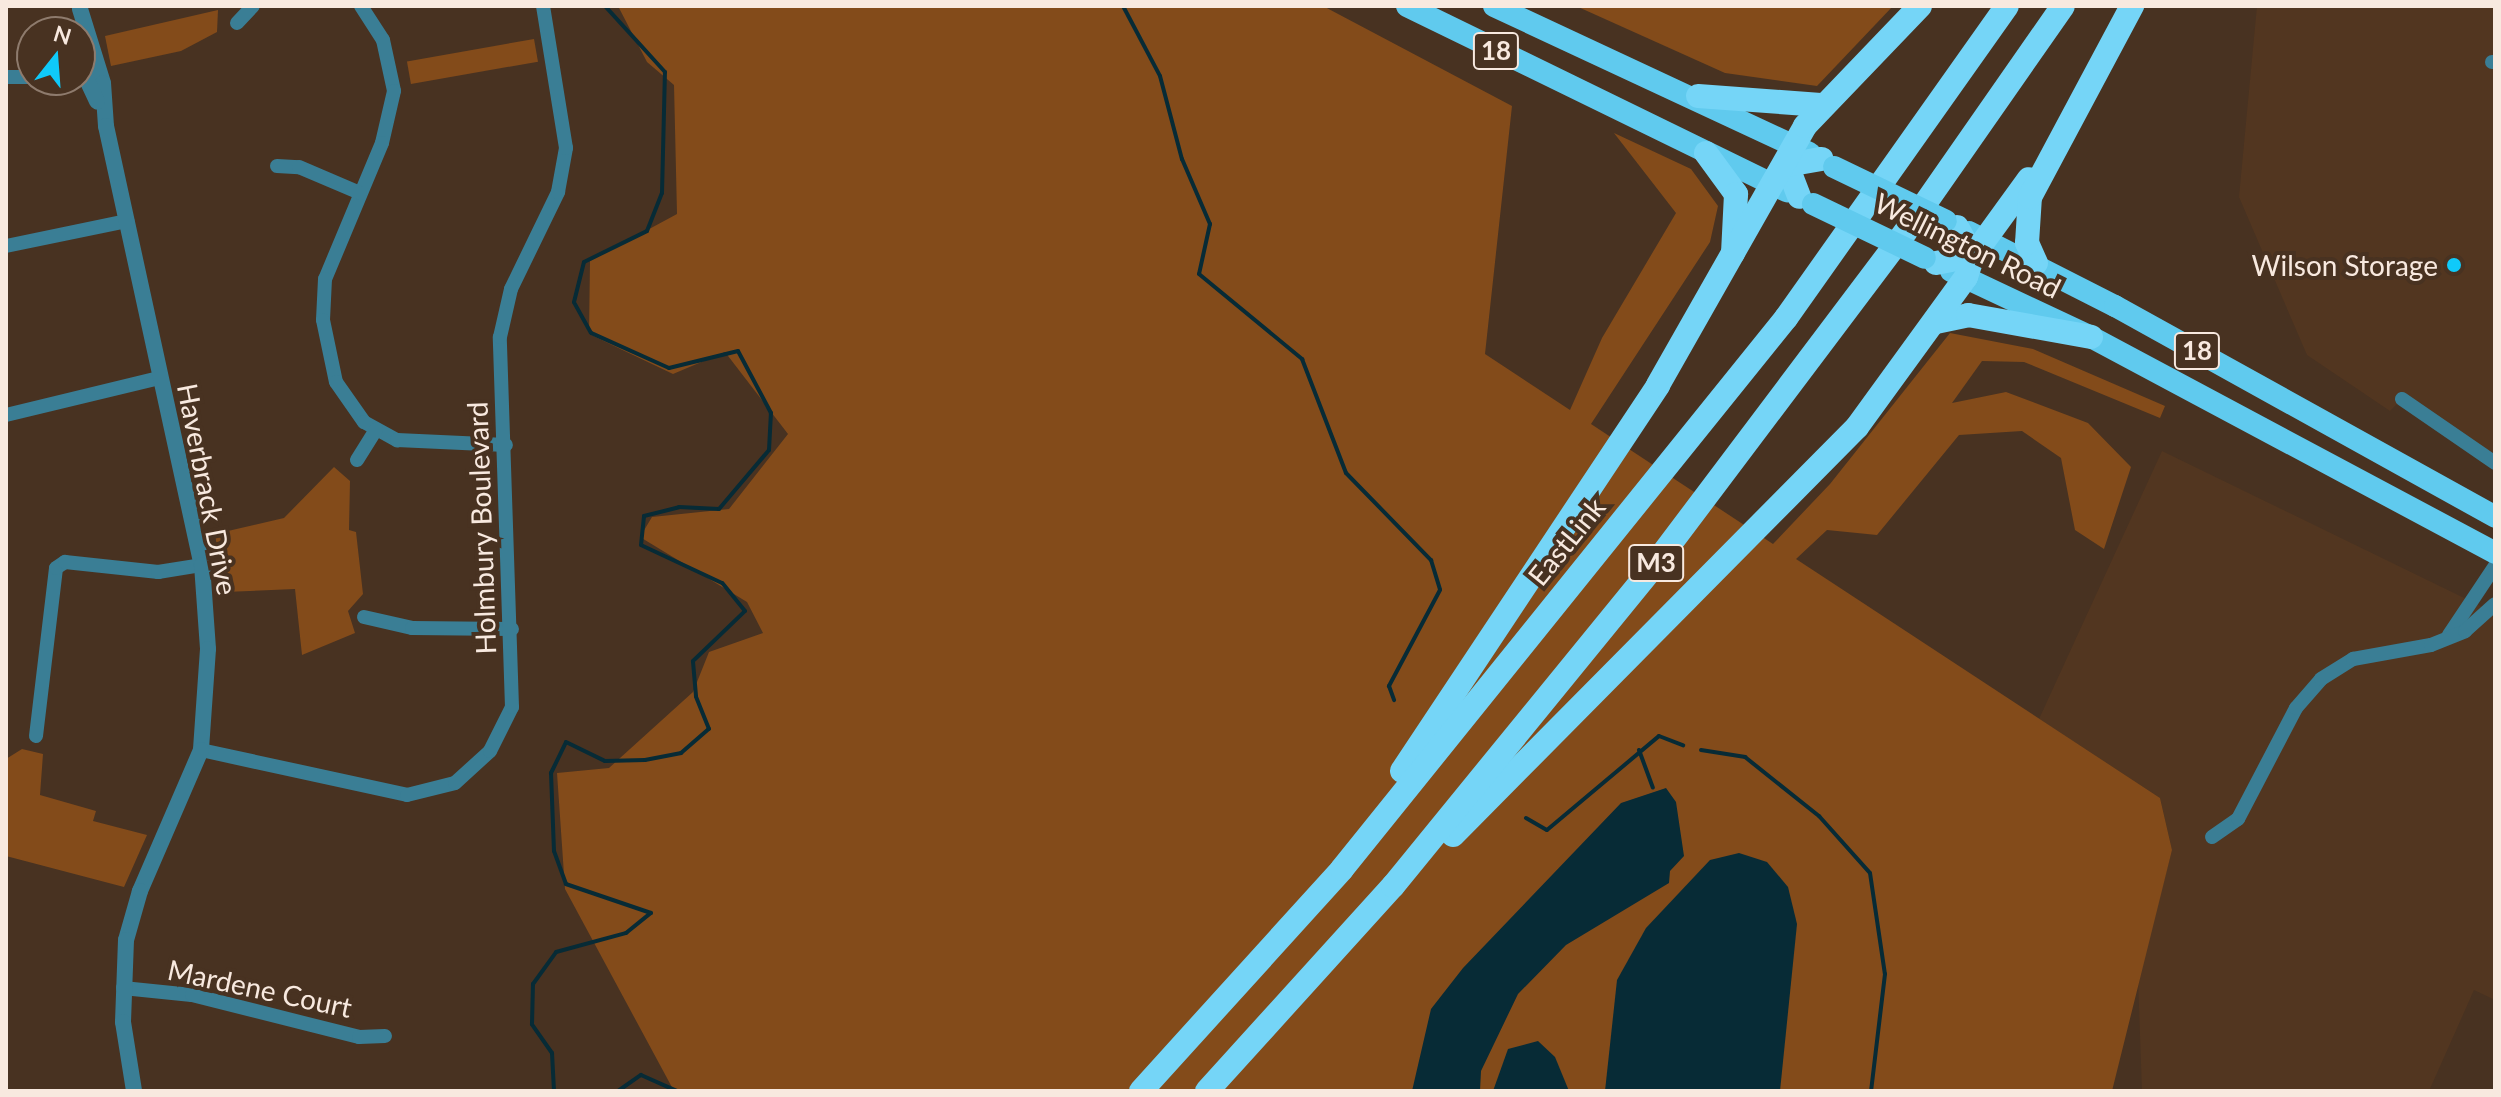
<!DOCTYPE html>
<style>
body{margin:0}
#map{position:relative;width:2501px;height:1097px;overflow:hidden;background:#483221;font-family:Lato,sans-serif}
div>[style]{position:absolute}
.built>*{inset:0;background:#523620}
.green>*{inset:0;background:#834b1a;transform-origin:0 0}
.water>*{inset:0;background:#072b36}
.stream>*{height:4px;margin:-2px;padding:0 2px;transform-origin:2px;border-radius:2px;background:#072b36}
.minor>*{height:14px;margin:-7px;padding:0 7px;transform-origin:7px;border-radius:7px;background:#3a7e95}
.tertiary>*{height:16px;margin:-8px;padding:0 8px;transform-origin:8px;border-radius:8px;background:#3a7e95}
.trunk>*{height:22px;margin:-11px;padding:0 11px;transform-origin:11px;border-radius:11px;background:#60caee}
.motorway>*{height:24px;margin:-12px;padding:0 12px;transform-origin:12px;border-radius:12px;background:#75d5f7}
.trunk-bridge>*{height:22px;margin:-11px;padding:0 11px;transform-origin:11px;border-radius:11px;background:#60caee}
.dots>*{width:22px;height:22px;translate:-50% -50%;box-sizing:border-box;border:4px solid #483221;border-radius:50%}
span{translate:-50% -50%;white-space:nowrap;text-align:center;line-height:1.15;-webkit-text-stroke:8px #483221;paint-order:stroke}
.shield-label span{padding:2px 6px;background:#483221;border:2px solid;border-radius:6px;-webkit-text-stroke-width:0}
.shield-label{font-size:26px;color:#f8e9df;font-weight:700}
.street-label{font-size:28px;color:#f8e9df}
.poi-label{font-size:28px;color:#f8e9df}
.right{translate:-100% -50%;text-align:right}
.frame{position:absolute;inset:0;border:8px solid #f8e9df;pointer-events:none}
.north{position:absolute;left:16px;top:16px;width:80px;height:80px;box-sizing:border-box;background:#483221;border:2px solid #8e7b6d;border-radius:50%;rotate:17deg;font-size:22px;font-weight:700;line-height:32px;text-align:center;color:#f8e9df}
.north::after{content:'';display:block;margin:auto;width:28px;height:36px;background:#0fcafa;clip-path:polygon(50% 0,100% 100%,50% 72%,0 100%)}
</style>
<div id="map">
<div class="built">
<div style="clip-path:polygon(2257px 6px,2495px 6px,2495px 463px,2401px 400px,2390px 411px,2307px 355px,2239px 197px)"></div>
<div style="clip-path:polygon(2162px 451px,2495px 613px,2495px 1000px,2474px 990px,2429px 1091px,2142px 1091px,2138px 979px,2172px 850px,2160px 798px,2039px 719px)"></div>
</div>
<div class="green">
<div style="clip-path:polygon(618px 6px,1323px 6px,1512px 106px,1485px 354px,1570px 410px,1602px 338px,1676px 213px,1614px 133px,1691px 169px,1718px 206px,1710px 242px,1591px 424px,1773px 544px,1830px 484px,1950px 333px,2033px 349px,2165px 406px,2160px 418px,2024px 362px,1982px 361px,1952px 403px,2006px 392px,2088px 423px,2131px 467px,2104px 549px,2075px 530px,2061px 458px,2022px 431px,1959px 435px,1877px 535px,1827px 530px,1796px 559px,2160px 798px,2172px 850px,2112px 1091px,674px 1091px,565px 889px,557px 773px,609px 768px,693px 692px,709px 652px,763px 633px,747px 602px,640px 537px,652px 517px,729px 509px,788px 434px,725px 352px,673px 374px,589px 334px,590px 261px,677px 214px,674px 85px,647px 62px)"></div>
<div style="clip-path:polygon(1576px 6px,1893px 6px,1817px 86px,1725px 73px)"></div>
<div style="clip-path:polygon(218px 10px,217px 32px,181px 51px,111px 66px,105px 36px)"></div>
<div style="left:534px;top:39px;width:23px;height:129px;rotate:80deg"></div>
<div style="clip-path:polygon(334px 467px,350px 481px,349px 530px,356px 532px,363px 594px,348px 611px,355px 633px,302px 655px,295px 589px,224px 592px,215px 534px,284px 518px)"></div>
<div style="clip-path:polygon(22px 749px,43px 754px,40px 795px,96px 811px,93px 821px,147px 835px,124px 887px,6px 856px,6px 759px)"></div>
</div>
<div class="water">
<div style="clip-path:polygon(1666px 788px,1676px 802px,1684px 856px,1670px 871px,1669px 883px,1566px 945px,1518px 994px,1481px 1071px,1480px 1091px,1412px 1091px,1431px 1009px,1463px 968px,1621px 803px)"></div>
<div style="clip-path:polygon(1739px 853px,1767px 862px,1788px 887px,1797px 924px,1780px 1091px,1605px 1091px,1617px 980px,1646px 928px,1710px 860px)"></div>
<div style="clip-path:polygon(1538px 1041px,1555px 1057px,1569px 1091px,1493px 1091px,1508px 1049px)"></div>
</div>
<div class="stream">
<div style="left:1123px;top:6px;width:79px;rotate:62.1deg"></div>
<div style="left:1160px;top:76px;width:86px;rotate:75.2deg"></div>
<div style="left:1182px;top:159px;width:71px;rotate:66.7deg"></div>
<div style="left:1210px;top:224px;width:51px;rotate:102.4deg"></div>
<div style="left:1199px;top:274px;width:134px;rotate:39.5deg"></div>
<div style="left:1302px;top:359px;width:122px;rotate:68.9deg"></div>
<div style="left:1346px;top:473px;width:122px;rotate:45.7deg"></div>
<div style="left:1431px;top:560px;width:31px;rotate:73deg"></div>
<div style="left:1440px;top:590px;width:109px;rotate:118deg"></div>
<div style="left:1389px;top:686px;width:15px;rotate:70deg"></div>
<div style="left:1639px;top:750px;width:40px;rotate:69.8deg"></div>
<div style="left:1701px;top:750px;width:45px;rotate:9deg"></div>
<div style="left:1745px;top:757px;width:95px;rotate:38.6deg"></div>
<div style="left:1819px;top:816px;width:76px;rotate:48.2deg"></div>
<div style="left:1870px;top:873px;width:102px;rotate:81.6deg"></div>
<div style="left:1885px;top:974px;width:118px;rotate:96.8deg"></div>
<div style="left:1526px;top:818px;width:24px;rotate:30deg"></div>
<div style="left:1547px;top:830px;width:146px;rotate:-40deg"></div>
<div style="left:1659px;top:736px;width:26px;rotate:21deg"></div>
<div style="left:554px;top:1091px;width:38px;rotate:-93deg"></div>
<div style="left:552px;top:1053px;width:35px;rotate:-125deg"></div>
<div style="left:532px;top:1024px;width:40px;rotate:-88.6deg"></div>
<div style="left:533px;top:984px;width:39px;rotate:-54deg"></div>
<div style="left:556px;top:952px;width:73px;rotate:-15.2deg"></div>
<div style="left:626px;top:933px;width:32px;rotate:-39deg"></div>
<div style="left:651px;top:913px;width:90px;rotate:-161.2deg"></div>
<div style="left:566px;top:884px;width:35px;rotate:-110deg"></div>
<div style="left:554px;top:851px;width:78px;rotate:-92.2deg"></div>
<div style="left:551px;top:773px;width:34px;rotate:-64deg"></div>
<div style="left:566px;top:742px;width:43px;rotate:26deg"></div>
<div style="left:605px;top:761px;width:40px;rotate:-1.4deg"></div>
<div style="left:645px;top:760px;width:37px;rotate:-11deg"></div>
<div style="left:681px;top:753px;width:37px;rotate:-41deg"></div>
<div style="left:709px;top:729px;width:35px;rotate:-112deg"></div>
<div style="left:696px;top:696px;width:35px;rotate:-95deg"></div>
<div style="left:693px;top:661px;width:72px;rotate:-43.9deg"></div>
<div style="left:745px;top:611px;width:36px;rotate:-129deg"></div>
<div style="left:722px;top:583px;width:89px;rotate:-154.9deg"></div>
<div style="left:641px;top:545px;width:29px;rotate:-84deg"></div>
<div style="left:644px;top:516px;width:36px;rotate:-14deg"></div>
<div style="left:679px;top:507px;width:40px;rotate:2.9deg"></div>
<div style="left:719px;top:509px;width:77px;rotate:-49.7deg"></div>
<div style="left:769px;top:450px;width:37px;rotate:-87deg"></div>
<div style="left:771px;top:413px;width:70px;rotate:-118deg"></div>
<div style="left:738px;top:351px;width:71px;rotate:166.2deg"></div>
<div style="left:669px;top:368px;width:85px;rotate:-155.8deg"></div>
<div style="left:591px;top:333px;width:35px;rotate:-119deg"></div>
<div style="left:574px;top:302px;width:41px;rotate:-76deg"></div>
<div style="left:584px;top:262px;width:70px;rotate:-26.2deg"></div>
<div style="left:647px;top:231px;width:41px;rotate:-68.5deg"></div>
<div style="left:662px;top:193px;width:121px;rotate:-88.6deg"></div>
<div style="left:665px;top:72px;width:89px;rotate:-132.3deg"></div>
<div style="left:618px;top:1091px;width:28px;rotate:-35deg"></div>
<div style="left:641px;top:1075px;width:39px;rotate:24deg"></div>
</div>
<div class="minor">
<div style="left:361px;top:6px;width:40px;rotate:57.1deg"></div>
<div style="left:383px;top:40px;width:52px;rotate:77.8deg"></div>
<div style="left:394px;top:91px;width:53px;rotate:103deg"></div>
<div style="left:382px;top:143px;width:147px;rotate:112.7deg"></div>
<div style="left:325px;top:279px;width:41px;rotate:92.8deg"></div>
<div style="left:323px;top:320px;width:63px;rotate:78.2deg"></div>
<div style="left:336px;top:382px;width:49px;rotate:55deg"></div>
<div style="left:364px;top:422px;width:38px;rotate:29deg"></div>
<div style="left:397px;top:440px;width:109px;rotate:2.6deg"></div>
<div style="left:237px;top:23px;width:23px;rotate:-47deg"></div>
<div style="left:2492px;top:62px;width:3px"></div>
<div style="left:6px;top:77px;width:26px"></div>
<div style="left:277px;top:166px;width:22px;rotate:3deg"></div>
<div style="left:299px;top:167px;width:66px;rotate:23.1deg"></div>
<div style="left:6px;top:246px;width:124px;rotate:-11.7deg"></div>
<div style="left:2402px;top:399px;width:113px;rotate:34.5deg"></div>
<div style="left:6px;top:415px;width:157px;rotate:-13.6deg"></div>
<div style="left:357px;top:460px;width:36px;rotate:-58deg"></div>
<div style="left:364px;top:617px;width:49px;rotate:12.9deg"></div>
<div style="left:412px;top:628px;width:100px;rotate:0.6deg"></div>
<div style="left:2449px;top:635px;width:83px;rotate:-56.3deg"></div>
<div style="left:36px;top:736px;width:169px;rotate:-83.2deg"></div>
<div style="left:56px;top:568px;width:11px;rotate:-34deg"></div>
<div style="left:65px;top:562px;width:94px;rotate:6.1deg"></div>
<div style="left:158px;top:572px;width:45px;rotate:-9deg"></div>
<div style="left:201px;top:750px;width:211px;rotate:12.3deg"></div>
<div style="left:407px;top:795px;width:49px;rotate:-14deg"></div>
<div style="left:455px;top:783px;width:47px;rotate:-42.4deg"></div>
<div style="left:490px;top:751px;width:49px;rotate:-63.4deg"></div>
<div style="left:512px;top:707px;width:370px;rotate:-91.9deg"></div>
<div style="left:500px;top:337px;width:49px;rotate:-77.1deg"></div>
<div style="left:511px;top:289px;width:108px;rotate:-64.1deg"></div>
<div style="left:558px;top:192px;width:45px;rotate:-79.7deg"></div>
<div style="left:566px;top:148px;width:144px;rotate:-99.2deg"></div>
<div style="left:2212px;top:837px;width:32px;rotate:-35deg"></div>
<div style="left:2238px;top:819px;width:125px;rotate:-62.4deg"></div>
<div style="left:2296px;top:708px;width:38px;rotate:-49deg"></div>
<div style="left:2321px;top:679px;width:38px;rotate:-32deg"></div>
<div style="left:2353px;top:659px;width:79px;rotate:-10.2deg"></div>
<div style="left:2431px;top:645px;width:37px;rotate:-22deg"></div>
<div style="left:2465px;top:631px;width:40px;rotate:-42deg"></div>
<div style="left:123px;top:988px;width:69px;rotate:5.8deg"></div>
<div style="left:192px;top:995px;width:172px;rotate:14.1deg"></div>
<div style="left:359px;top:1037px;width:26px;rotate:-2deg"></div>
</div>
<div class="tertiary">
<div style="left:80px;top:9px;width:77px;rotate:72.7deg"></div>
<div style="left:103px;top:83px;width:43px;rotate:86deg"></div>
<div style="left:106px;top:126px;width:449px;rotate:77.7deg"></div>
<div style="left:202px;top:565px;width:84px;rotate:85.9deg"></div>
<div style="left:208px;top:649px;width:101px;rotate:94deg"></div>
<div style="left:201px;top:750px;width:154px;rotate:113.4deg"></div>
<div style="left:140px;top:891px;width:51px;rotate:105.9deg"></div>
<div style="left:126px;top:940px;width:82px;rotate:92.1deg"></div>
<div style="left:123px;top:1022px;width:70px;rotate:80.9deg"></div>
<div style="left:83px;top:41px;width:26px;rotate:94deg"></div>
<div style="left:81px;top:67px;width:38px;rotate:65deg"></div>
</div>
<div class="trunk">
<div style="left:1407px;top:6px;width:423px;rotate:26deg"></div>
<div style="left:1494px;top:6px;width:348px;rotate:25deg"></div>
<div style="left:1969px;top:232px;width:164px;rotate:26.9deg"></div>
<div style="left:2115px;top:306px;width:435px;rotate:29deg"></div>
<div style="left:1951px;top:271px;width:155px;rotate:25.2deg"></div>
<div style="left:2091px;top:337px;width:458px;rotate:28.1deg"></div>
</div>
<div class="motorway">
<div style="left:1698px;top:96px;width:123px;rotate:4.2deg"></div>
<div style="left:1706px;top:153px;width:51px;rotate:53.8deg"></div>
<div style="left:1736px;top:194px;width:59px;rotate:92.9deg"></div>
<div style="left:1787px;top:165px;width:34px;rotate:69deg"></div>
<div style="left:1787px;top:165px;width:35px;rotate:-10deg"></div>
<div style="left:1936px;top:263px;width:38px;rotate:-11deg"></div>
<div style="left:1973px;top:256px;width:95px;rotate:-54deg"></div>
<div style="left:2036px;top:263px;width:22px;rotate:-114deg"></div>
<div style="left:2027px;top:243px;width:46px;rotate:-86.3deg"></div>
<div style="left:2030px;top:197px;width:217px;rotate:-61.9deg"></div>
<div style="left:1936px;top:322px;width:33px;rotate:-12deg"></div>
<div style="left:1968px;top:315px;width:125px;rotate:10.1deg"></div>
<div style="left:1402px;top:771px;width:463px;rotate:-56.4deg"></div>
<div style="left:1658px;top:385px;width:298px;rotate:-60.4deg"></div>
<div style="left:1805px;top:126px;width:166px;rotate:-46.2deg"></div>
<div style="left:1453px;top:835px;width:574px;rotate:-45.28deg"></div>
<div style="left:1857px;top:427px;width:185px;rotate:-54deg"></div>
<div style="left:1966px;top:277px;width:22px;rotate:-72deg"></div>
<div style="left:1973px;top:256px;width:33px;rotate:-119deg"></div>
<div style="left:1141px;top:1091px;width:299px;rotate:-47.8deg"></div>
<div style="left:1342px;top:869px;width:708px;rotate:-51.14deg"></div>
<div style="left:1786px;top:318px;width:382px;rotate:-54.7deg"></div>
<div style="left:1207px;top:1091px;width:277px;rotate:-47.8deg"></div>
<div style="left:1393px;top:886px;width:410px;rotate:-50.8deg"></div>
<div style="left:1652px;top:568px;width:422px;rotate:-53deg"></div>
<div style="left:1906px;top:231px;width:274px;rotate:-55.1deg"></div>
</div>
<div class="trunk-bridge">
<div style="left:1834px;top:167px;width:124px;rotate:25.7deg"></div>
<div style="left:1813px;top:204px;width:124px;rotate:25.7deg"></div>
</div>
<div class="dots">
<div style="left:2454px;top:265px;background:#0fcafa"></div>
</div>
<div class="shield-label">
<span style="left:1496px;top:51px">18</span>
<span style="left:2197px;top:351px">18</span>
<span style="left:1656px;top:563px">M3</span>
</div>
<div class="street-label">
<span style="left:1968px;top:245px;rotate:26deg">Wellington Road</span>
<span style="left:208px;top:489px;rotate:79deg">Haverbrack Drive</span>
<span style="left:481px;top:528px;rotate:-92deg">Holmbury Boulevard</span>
<span style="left:1566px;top:541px;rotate:-51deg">EastLink</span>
<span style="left:260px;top:988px;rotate:12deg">Mardene Court</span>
</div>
<div class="poi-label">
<span class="right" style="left:2438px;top:265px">Wilson Storage</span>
</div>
<div class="frame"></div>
<div class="north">N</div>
</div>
